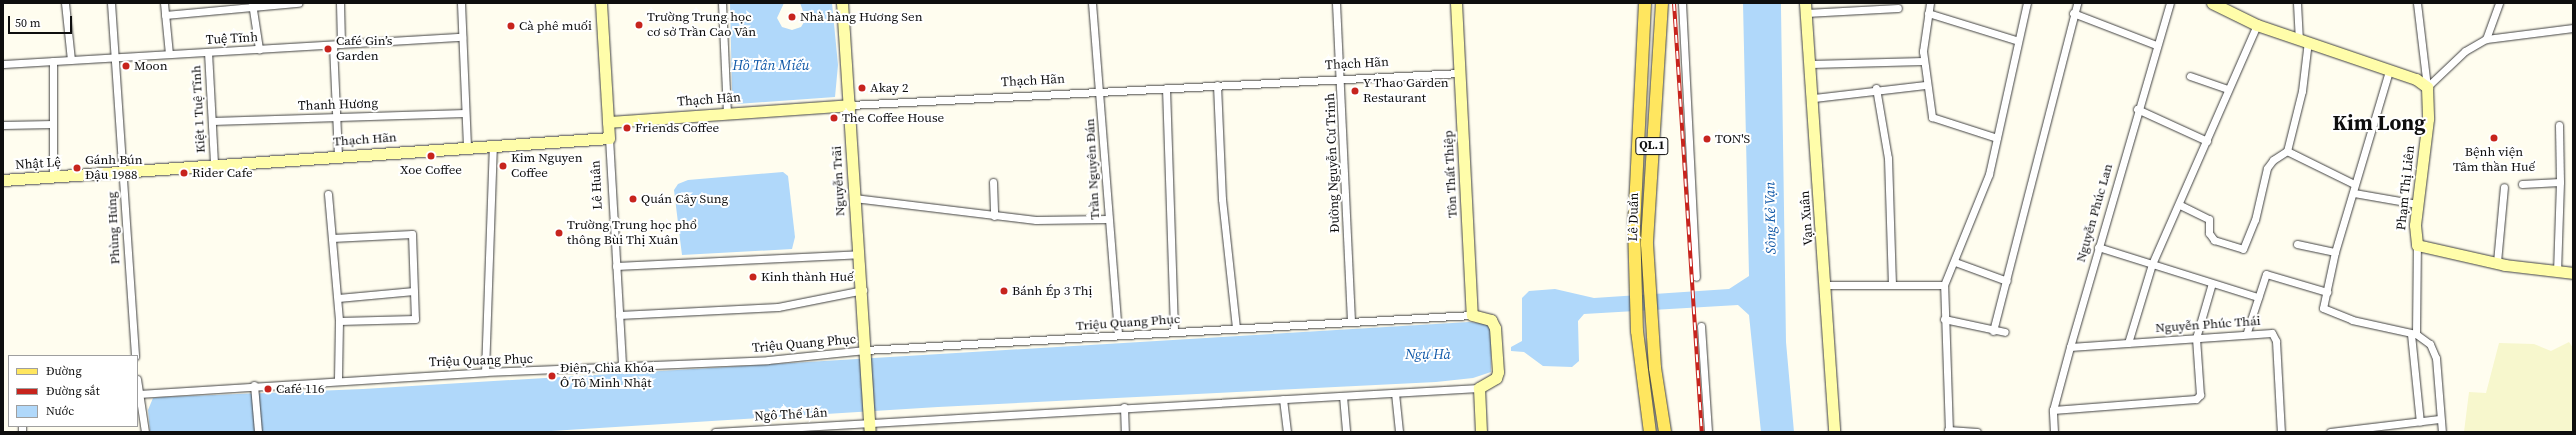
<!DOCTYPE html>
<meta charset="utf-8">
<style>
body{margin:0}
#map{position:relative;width:2576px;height:435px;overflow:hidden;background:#fffdef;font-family:"Source Serif 4",serif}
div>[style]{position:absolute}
.farmland>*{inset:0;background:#f7f7cd}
.water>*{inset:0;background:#b0d8fa}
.roads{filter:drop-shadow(0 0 1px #414141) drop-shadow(0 0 1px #414141)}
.street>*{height:7px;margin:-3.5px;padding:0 3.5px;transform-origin:3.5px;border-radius:3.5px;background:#fff}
.secondary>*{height:11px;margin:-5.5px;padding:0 5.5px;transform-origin:5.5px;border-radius:5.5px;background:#fffdaa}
.primary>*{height:12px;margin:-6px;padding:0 6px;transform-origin:6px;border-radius:6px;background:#ffe65f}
.rail>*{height:4px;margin-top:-2px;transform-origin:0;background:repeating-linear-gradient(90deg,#fff 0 8px,#c7241d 0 16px);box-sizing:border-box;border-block:1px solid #c7241d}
.dots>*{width:11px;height:11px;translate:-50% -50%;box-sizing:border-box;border:2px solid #fff;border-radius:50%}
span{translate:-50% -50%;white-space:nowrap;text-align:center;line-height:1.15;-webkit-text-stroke:4px #fff;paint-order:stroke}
.shield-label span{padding:1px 3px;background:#fff;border:1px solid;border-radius:3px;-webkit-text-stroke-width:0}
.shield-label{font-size:12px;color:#0e0e0e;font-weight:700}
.poi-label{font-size:13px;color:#0e0e0e}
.left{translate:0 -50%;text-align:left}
.street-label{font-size:13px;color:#0e0e0e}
.water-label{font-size:14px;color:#0f58a8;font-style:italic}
.town-label{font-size:21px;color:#0e0e0e;font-weight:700}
.frame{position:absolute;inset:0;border:4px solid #0e0e0e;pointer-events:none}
.legend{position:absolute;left:8px;top:355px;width:130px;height:72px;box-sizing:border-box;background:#fff;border:1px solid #9f9f9f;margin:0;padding:5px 7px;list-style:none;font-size:12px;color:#0e0e0e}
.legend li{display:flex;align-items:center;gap:8px;height:20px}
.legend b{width:20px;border:1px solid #9f9f9f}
.scale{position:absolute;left:8px;top:16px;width:64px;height:18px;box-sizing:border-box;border:2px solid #0e0e0e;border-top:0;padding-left:5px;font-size:12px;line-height:14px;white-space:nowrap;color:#0e0e0e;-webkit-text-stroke:3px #fff;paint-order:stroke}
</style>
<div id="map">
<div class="farmland">
<div style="clip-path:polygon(2569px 342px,2573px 348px,2573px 432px,2464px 432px,2469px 392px,2486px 393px,2499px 343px,2534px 344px,2551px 351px)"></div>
</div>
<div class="water">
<div style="clip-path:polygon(730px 3px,784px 3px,777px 18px,782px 27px,792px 30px,801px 27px,806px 19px,800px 3px,832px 3px,838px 65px,835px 97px,737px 104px,732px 90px)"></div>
<div style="clip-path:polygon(1743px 3px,1781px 3px,1781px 8px,1786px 342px,1794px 432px,1761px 432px,1749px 315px,1738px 305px,1584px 314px,1578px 321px,1579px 361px,1572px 367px,1543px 366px,1524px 352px,1511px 351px,1511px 347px,1522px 341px,1522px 298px,1529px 291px,1555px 289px,1594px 298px,1729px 289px,1749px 276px)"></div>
<div style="clip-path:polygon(783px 172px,788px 176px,795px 237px,792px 249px,682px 255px,674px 190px,678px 184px,688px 180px)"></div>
<div style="clip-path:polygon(1469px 322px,1487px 324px,1491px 329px,1491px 372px,1473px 378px,1436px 382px,938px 407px,535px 432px,150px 432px,148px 410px,153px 398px,164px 397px,363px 389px)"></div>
</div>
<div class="roads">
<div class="street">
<div style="left:65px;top:3px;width:57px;rotate:84deg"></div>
<div style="left:111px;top:3px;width:354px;rotate:86.1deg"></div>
<div style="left:164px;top:3px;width:51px;rotate:84.4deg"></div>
<div style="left:252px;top:3px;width:47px;rotate:81.3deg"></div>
<div style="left:340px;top:3px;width:41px;rotate:88.6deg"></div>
<div style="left:461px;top:3px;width:143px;rotate:87.6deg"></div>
<div style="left:722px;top:3px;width:109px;rotate:87.4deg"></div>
<div style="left:1092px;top:3px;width:332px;rotate:85.5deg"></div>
<div style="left:1336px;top:3px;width:319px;rotate:87.3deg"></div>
<div style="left:1682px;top:3px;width:274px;rotate:87.1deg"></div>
<div style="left:1930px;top:3px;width:49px;rotate:98.3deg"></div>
<div style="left:1923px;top:51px;width:67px;rotate:82.2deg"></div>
<div style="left:1932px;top:117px;width:68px;rotate:17.9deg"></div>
<div style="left:2297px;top:3px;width:35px;rotate:87deg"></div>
<div style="left:2417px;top:3px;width:85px;rotate:83.2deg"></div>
<div style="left:1806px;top:13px;width:92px;rotate:-3.1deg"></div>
<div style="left:1928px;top:13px;width:92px;rotate:17.1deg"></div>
<div style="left:2073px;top:13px;width:89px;rotate:21.1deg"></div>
<div style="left:165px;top:15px;width:134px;rotate:-5.2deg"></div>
<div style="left:2486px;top:39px;width:88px;rotate:-7.2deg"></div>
<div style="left:333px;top:45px;width:111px;rotate:87.4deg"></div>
<div style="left:208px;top:52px;width:112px;rotate:86.9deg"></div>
<div style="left:53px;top:61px;width:116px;rotate:90deg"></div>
<div style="left:3px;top:64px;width:460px;rotate:-3.4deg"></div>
<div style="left:1811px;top:64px;width:112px;rotate:-1.5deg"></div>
<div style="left:2389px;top:71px;width:189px;rotate:106.6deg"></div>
<div style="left:2335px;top:252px;width:57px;rotate:102.1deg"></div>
<div style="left:2323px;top:308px;width:31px;rotate:22deg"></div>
<div style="left:2352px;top:320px;width:66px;rotate:12.3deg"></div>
<div style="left:2416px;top:334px;width:17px;rotate:36deg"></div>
<div style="left:2430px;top:344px;width:15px;rotate:67deg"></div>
<div style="left:2436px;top:358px;width:74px;rotate:85.4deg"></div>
<div style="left:2190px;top:76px;width:39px;rotate:19deg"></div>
<div style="left:1217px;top:85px;width:114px;rotate:87.5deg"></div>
<div style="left:1222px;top:199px;width:130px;rotate:83.8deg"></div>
<div style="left:2427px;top:87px;width:52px;rotate:-43.5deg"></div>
<div style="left:2465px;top:51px;width:24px;rotate:-30deg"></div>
<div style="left:2486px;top:39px;width:38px;rotate:-70deg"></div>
<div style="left:1166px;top:88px;width:243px;rotate:88.1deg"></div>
<div style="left:1876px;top:88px;width:71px;rotate:80.3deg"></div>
<div style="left:1888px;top:158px;width:126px;rotate:88.2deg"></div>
<div style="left:1814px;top:98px;width:112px;rotate:-6.7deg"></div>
<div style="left:850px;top:105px;width:611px;rotate:-3deg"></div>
<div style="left:2137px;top:109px;width:77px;rotate:24.6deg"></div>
<div style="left:212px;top:121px;width:253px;rotate:-1.8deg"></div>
<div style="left:3px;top:125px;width:50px;rotate:-1.1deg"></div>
<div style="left:2559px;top:125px;width:57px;rotate:89deg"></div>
<div style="left:609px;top:138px;width:228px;rotate:86.7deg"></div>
<div style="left:2287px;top:151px;width:75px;rotate:26.2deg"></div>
<div style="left:993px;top:182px;width:34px;rotate:88deg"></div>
<div style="left:2522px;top:184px;width:38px;rotate:-3deg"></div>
<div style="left:2560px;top:182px;width:89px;rotate:91.9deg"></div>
<div style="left:2354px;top:193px;width:64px;rotate:9.9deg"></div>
<div style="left:328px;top:194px;width:127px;rotate:85deg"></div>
<div style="left:339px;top:321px;width:60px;rotate:91deg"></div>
<div style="left:854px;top:198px;width:183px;rotate:6.9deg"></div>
<div style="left:1036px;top:220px;width:72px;rotate:-0.8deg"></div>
<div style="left:2180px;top:205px;width:32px;rotate:26deg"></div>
<div style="left:2209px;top:219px;width:14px;rotate:90deg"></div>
<div style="left:2209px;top:233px;width:9px;rotate:54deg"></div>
<div style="left:2214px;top:240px;width:30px;rotate:17deg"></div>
<div style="left:2243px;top:249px;width:31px;rotate:-68deg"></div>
<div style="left:2255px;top:220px;width:53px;rotate:-77deg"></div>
<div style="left:2267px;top:168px;width:10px;rotate:-53deg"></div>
<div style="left:2273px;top:160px;width:17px;rotate:-33deg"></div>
<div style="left:2287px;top:151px;width:62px;rotate:-76deg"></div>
<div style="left:2302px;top:91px;width:50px;rotate:-83.2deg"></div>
<div style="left:332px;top:238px;width:80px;rotate:-2.9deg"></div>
<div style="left:412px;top:234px;width:85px;rotate:88deg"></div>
<div style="left:415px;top:319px;width:76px;rotate:178.5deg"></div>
<div style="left:2297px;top:244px;width:39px;rotate:12deg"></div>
<div style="left:2098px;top:247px;width:168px;rotate:17.4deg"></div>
<div style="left:1955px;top:262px;width:55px;rotate:20.1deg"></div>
<div style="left:2497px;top:262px;width:75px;rotate:-84.7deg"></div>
<div style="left:616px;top:266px;width:243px;rotate:-2.8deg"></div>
<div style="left:1826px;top:285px;width:118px"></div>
<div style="left:338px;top:298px;width:76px;rotate:-5.3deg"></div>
<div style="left:619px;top:315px;width:159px;rotate:-2.9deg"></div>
<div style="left:778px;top:307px;width:87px;rotate:-11.3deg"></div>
<div style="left:1944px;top:319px;width:62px;rotate:12deg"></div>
<div style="left:1701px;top:326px;width:106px;rotate:86.2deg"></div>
<div style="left:1993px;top:331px;width:339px;rotate:-75.6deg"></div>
<div style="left:2247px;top:332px;width:61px;rotate:-71.9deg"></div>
<div style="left:2266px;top:274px;width:64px;rotate:16.4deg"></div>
<div style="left:2411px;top:334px;width:88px;rotate:84.2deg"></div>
<div style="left:2416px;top:334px;width:89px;rotate:-89.4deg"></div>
<div style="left:2128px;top:343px;width:83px;rotate:-73.1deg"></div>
<div style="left:2152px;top:264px;width:261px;rotate:-66.3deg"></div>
<div style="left:2070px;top:347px;width:202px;rotate:-4deg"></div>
<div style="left:2272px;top:333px;width:9px;rotate:63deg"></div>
<div style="left:2276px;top:341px;width:91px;rotate:86.9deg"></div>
<div style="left:485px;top:372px;width:226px;rotate:-88deg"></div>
<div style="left:137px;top:379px;width:54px;rotate:81.4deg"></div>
<div style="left:254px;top:385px;width:47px;rotate:85.1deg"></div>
<div style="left:1395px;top:393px;width:39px;rotate:84deg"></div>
<div style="left:138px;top:394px;width:348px;rotate:-3.6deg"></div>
<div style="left:485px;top:372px;width:283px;rotate:-2.4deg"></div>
<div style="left:768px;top:360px;width:98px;rotate:-5.9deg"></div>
<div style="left:865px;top:350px;width:608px;rotate:-3.3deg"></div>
<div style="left:1343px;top:396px;width:36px;rotate:85deg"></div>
<div style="left:1283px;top:399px;width:33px;rotate:83deg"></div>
<div style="left:1124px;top:407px;width:25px;rotate:88deg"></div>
<div style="left:2053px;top:410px;width:143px;rotate:-4.4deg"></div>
<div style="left:2196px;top:399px;width:6px;rotate:-45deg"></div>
<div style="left:2200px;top:395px;width:57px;rotate:-94deg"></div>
<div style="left:2196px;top:338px;width:57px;rotate:-73.8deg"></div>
<div style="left:22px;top:426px;width:6px;rotate:90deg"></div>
<div style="left:1948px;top:430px;width:29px;rotate:4deg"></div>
<div style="left:715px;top:432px;width:765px;rotate:-3.3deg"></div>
<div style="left:1949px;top:432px;width:147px;rotate:-91.9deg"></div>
<div style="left:1944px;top:285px;width:120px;rotate:-67.9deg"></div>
<div style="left:1989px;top:174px;width:175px;rotate:-77.5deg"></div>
<div style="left:2054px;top:432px;width:22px;rotate:-93deg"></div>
<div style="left:2053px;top:410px;width:65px;rotate:-74.9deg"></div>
<div style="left:2070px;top:347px;width:358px;rotate:-73.8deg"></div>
<div style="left:2330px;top:432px;width:110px;rotate:-6.8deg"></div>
</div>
<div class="secondary">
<div style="left:842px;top:3px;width:430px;rotate:86.3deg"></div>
<div style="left:1456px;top:3px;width:312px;rotate:87.1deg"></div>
<div style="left:1472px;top:315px;width:20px;rotate:15deg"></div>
<div style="left:1491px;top:320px;width:9px;rotate:63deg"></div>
<div style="left:1495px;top:328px;width:44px;rotate:86.1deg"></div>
<div style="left:1498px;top:372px;width:6px;rotate:108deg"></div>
<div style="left:1496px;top:378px;width:20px;rotate:150deg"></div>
<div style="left:1479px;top:388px;width:44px;rotate:87.4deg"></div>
<div style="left:1805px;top:3px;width:430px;rotate:86.1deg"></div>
<div style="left:2212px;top:3px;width:50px;rotate:26.1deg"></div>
<div style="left:2257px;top:25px;width:168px;rotate:18.8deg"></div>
<div style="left:2416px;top:79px;width:14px;rotate:36deg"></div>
<div style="left:2427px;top:87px;width:32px;rotate:88deg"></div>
<div style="left:2428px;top:119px;width:107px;rotate:97deg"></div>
<div style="left:2415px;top:225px;width:20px;rotate:84deg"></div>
<div style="left:2417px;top:245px;width:90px;rotate:12.8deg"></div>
<div style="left:2505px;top:265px;width:68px;rotate:6.7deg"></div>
<div style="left:608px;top:122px;width:243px;rotate:-4deg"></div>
<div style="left:3px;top:180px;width:607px;rotate:-3.96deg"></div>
<div style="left:609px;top:138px;width:135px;rotate:-93.4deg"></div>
</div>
<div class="primary">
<div style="left:1645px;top:3px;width:222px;rotate:92.8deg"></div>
<div style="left:1634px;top:225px;width:106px;rotate:88.4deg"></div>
<div style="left:1637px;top:331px;width:102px;rotate:82.7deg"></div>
<div style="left:1662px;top:3px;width:241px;rotate:93.6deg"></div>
<div style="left:1647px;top:244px;width:124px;rotate:86.3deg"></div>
<div style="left:1655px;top:368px;width:65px;rotate:81.1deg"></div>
</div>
</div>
<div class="rail">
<div style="left:1674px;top:3px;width:430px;rotate:86.3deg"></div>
</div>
<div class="dots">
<div style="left:792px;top:17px;background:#c7241d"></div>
<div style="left:639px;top:25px;background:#c7241d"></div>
<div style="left:511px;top:26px;background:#c7241d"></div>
<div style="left:328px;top:49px;background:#c7241d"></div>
<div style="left:126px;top:66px;background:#c7241d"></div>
<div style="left:862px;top:88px;background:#c7241d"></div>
<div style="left:1355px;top:91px;background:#c7241d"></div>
<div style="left:834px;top:118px;background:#c7241d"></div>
<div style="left:627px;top:128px;background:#c7241d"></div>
<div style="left:2494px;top:138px;background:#c7241d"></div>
<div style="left:1707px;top:139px;background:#c7241d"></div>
<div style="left:431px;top:156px;background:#c7241d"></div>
<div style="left:503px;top:166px;background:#c7241d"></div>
<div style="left:77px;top:168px;background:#c7241d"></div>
<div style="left:184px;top:173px;background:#c7241d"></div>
<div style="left:633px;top:199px;background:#c7241d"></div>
<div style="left:559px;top:233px;background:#c7241d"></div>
<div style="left:753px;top:277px;background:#c7241d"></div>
<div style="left:1004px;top:291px;background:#c7241d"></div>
<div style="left:552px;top:376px;background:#c7241d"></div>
<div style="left:268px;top:389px;background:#c7241d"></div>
</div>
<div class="shield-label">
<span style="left:1652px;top:146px">QL.1</span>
</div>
<div class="poi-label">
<span class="left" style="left:800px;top:17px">Nhà hàng Hương Sen</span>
<span class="left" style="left:647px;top:25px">Trường Trung học<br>cơ sở Trần Cao Vân</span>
<span class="left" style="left:519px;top:26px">Cà phê muối</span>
<span class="left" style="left:336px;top:49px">Café Gin’s<br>Garden</span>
<span class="left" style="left:134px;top:66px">Moon</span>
<span class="left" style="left:1363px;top:91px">Y Thao Garden<br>Restaurant</span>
<span class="left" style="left:870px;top:88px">Akay 2</span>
<span class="left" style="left:842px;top:118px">The Coffee House</span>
<span class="left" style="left:635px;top:128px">Friends Coffee</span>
<span class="left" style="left:1715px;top:139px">TON'S</span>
<span style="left:2494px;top:160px">Bệnh viện<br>Tâm thần Huế</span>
<span class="left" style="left:511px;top:166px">Kim Nguyen<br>Coffee</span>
<span class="left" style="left:85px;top:168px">Gánh Bún<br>Đậu 1988</span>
<span style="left:431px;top:170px">Xoe Coffee</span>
<span class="left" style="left:192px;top:173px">Rider Cafe</span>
<span class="left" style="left:641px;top:199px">Quán Cây Sung</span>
<span class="left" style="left:567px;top:233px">Trường Trung học phổ<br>thông Bùi Thị Xuân</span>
<span class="left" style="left:761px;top:277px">Kinh thành Huế</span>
<span class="left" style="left:1012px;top:291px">Bánh Ép 3 Thị</span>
<span class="left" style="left:560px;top:376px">Điện, Chìa Khóa<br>Ô Tô Minh Nhật</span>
<span class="left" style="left:276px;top:389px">Café 116</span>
</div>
<div class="street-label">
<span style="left:232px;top:39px;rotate:-3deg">Tuệ Tĩnh</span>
<span style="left:1357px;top:64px;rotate:-3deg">Thạch Hãn</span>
<span style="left:1033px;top:81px;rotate:-3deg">Thạch Hãn</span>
<span style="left:709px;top:100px;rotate:-4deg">Thạch Hãn</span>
<span style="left:338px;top:105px;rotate:-2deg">Thanh Hương</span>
<span style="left:199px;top:109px;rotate:-93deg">Kiệt 1 Tuệ Tĩnh</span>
<span style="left:365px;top:140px;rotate:-4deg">Thạch Hãn</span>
<span style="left:1333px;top:163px;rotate:-92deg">Đường Nguyễn Cư Trinh</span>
<span style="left:38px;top:164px;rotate:-4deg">Nhật Lệ</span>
<span style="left:1093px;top:169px;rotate:-93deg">Trần Nguyên Đán</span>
<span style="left:1451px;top:174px;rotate:-93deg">Tôn Thất Thiệp</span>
<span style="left:839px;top:181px;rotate:-93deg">Nguyễn Trãi</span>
<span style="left:597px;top:185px;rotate:-93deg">Lê Huân</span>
<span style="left:2406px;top:188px;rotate:-84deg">Phạm Thị Liên</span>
<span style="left:2095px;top:213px;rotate:-74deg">Nguyễn Phúc Lan</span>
<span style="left:1634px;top:217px;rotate:-89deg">Lê Duẩn</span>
<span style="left:1807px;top:218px;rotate:-94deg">Vạn Xuân</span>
<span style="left:114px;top:228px;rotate:-93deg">Phùng Hưng</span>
<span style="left:1128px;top:323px;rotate:-4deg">Triệu Quang Phục</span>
<span style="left:2208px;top:325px;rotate:-4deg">Nguyễn Phúc Thái</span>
<span style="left:804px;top:344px;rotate:-5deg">Triệu Quang Phục</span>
<span style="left:481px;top:361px;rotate:-2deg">Triệu Quang Phục</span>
<span style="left:791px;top:415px;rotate:-3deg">Ngô Thế Lân</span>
</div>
<div class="water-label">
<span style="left:771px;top:65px">Hồ Tân Miếu</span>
<span style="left:1770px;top:218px;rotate:-91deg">Sông Kẻ Vạn</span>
<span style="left:1428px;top:354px">Ngự Hà</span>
</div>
<div class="town-label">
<span style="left:2379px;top:123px">Kim Long</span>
</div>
<div class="frame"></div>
<ul class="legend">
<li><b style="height:5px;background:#ffe65f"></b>Đường</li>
<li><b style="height:5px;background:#c7241d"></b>Đường sắt</li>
<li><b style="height:11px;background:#b0d8fa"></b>Nước</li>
</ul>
<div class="scale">50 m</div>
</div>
